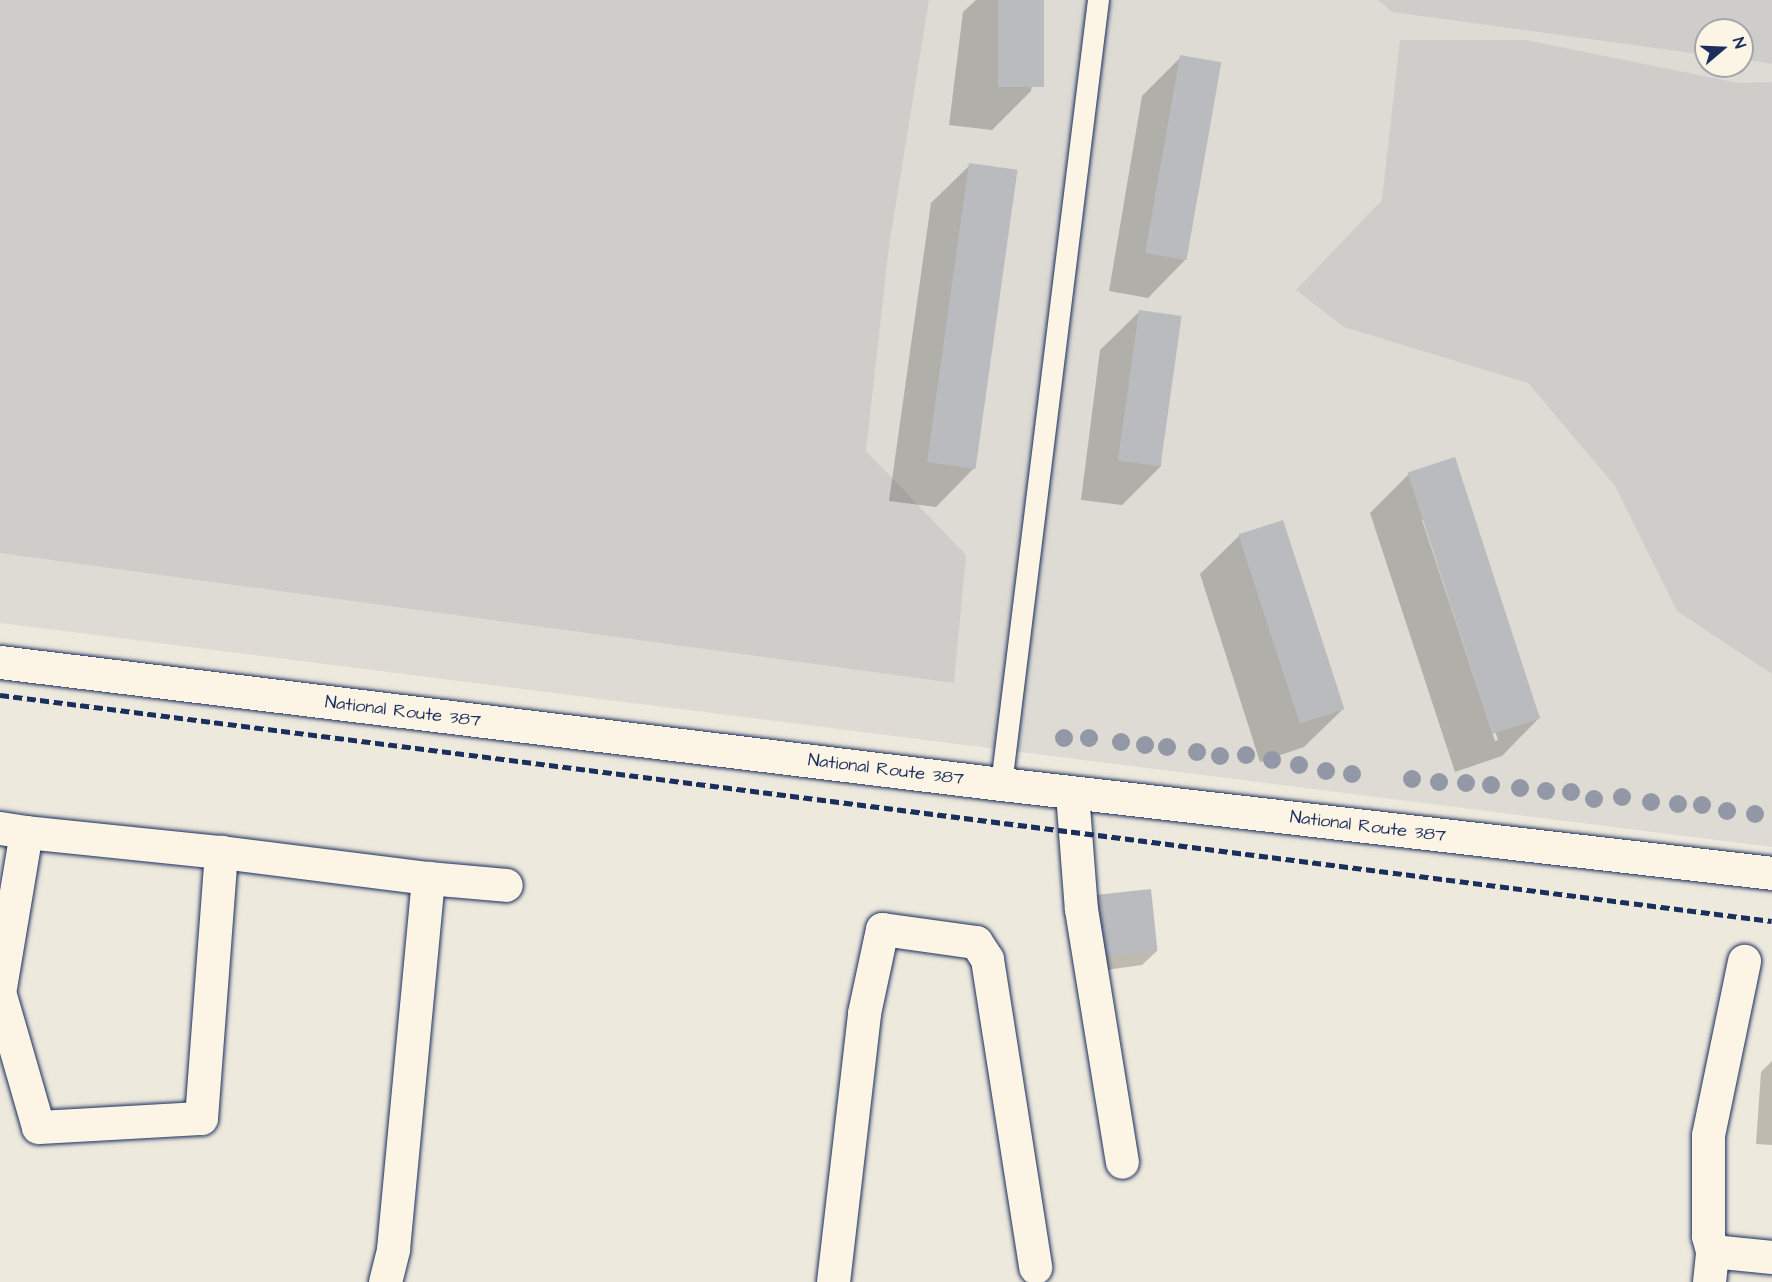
<!DOCTYPE html>
<style>
body{margin:0}
#map{position:relative;width:1772px;height:1282px;overflow:hidden;background:#eee9dd;font-family:"Architects Daughter",sans-serif}
div>[style]{position:absolute}
.built>*{inset:0;background:#dedbd4}
.green>*{inset:0;background:#cfcdca}
.shadow>*{inset:0;background:#0003}
.building>*{inset:0;background:#babbbe;transform-origin:0 0}
.roads{filter:drop-shadow(0 0 2px #1b2f5e) drop-shadow(0 0 2px #1b2f5e)}
.service>*{height:21px;margin:-10.5px;padding:0 10.5px;transform-origin:10.5px;border-radius:10.5px;background:#fcf5e5}
.minor>*{height:33px;margin:-16.5px;padding:0 16.5px;transform-origin:16.5px;border-radius:16.5px;background:#fcf5e5}
.trunk>*{height:33px;margin:-16.5px;padding:0 16.5px;transform-origin:16.5px;border-radius:16.5px;background:#fcf5e5}
.rail>*{height:4.5px;margin-top:-2.25px;transform-origin:0;background:repeating-linear-gradient(90deg,#1b2f5e 0 9px,transparent 0 13.5px)}
.trees>*{width:18px;height:18px;margin:-9px;border-radius:50%;background:#9398a6}
span{translate:-50% -50%;white-space:nowrap;text-align:center;line-height:1.15;-webkit-text-stroke:6px #fcf5e5;paint-order:stroke}
.street-label{font-size:18px;color:#1b2f5e}
.north{position:absolute;left:1694px;top:18px;width:60px;height:60px;box-sizing:border-box;background:#fcf5e5;border:2px solid #a2a6af;border-radius:50%;rotate:71deg;font-size:16px;font-weight:700;line-height:24px;text-align:center;color:#1b2f5e}
.north::after{content:'';display:block;margin:auto;width:21px;height:27px;background:#1b2f5e;clip-path:polygon(50% 0,100% 100%,50% 72%,0 100%)}
</style>
<div id="map">
<div class="built">
<div style="clip-path:polygon(evenodd,0 0,1772px 0,1772px 847px,0 623px,0 0,1706px 30px,1742px 30px,1742px 66px,1706px 66px,1706px 30px)"></div>
</div>
<div class="green">
<div style="clip-path:polygon(0 0,929px 0,889px 246px,866px 451px,966px 555px,954px 683px,0 553px)"></div>
<div style="clip-path:polygon(1378px 0,1772px 0,1772px 64px,1742px 59px,1742px 30px,1706px 30px,1706px 55px,1392px 12px)"></div>
<div style="clip-path:polygon(1400px 40px,1526px 40px,1738px 83px,1772px 82px,1772px 674px,1677px 611px,1615px 486px,1528px 383px,1344px 327px,1296px 290px,1382px 200px)"></div>
</div>
<div class="shadow">
<div style="clip-path:polygon(976px 0,1043px 0,1031px 91px,992px 130px,949px 125px,963px 12px)"></div>
<div style="clip-path:polygon(1181px 57px,1186px 259px,1148px 298px,1109px 291px,1142px 96px)"></div>
<div style="clip-path:polygon(970px 165px,974px 468px,936px 507px,889px 501px,931px 203px)"></div>
<div style="clip-path:polygon(1139px 312px,1161px 466px,1122px 505px,1081px 500px,1100px 350px)"></div>
<div style="clip-path:polygon(evenodd,1409px 474px,1540px 717px,1502px 756px,1455px 772px,1370px 513px,1409px 474px,1425px 519px,1498px 740px,1495px 741px,1422px 520px,1425px 519px)"></div>
<div style="clip-path:polygon(1239px 536px,1343px 709px,1304px 747px,1260px 762px,1200px 574px)"></div>
<div style="clip-path:polygon(1077px 913px,1157px 951px,1142px 965px,1084px 973px)"></div>
<div style="clip-path:polygon(1772px 1061px,1772px 1145px,1756px 1144px,1761px 1072px)"></div>
</div>
<div class="building">
<div style="left:998px;top:0;width:46px;height:87px"></div>
<div style="left:1180px;top:55px;width:42px;height:201px;rotate:10deg"></div>
<div style="left:969px;top:163px;width:49px;height:302px;rotate:8deg"></div>
<div style="left:1139px;top:310px;width:43px;height:152px;rotate:8deg"></div>
<div style="left:1455px;top:457px;width:275px;height:50px;rotate:72deg"></div>
<div style="left:1283px;top:520px;width:199px;height:47px;rotate:72deg"></div>
<div style="left:1151px;top:889px;width:62px;height:61px;rotate:84deg"></div>
</div>
<div class="roads">
<div class="service">
<div style="left:1001px;top:784px;width:790px;rotate:-82.95deg"></div>
</div>
<div class="minor">
<div style="left:1072px;top:793px;width:116px;rotate:85.6deg"></div>
<div style="left:1081px;top:909px;width:256px;rotate:80.8deg"></div>
<div style="left:0;top:828px;width:26px;rotate:9deg"></div>
<div style="left:26px;top:832px;width:157px;rotate:99.5deg"></div>
<div style="left:26px;top:832px;width:196px;rotate:5.9deg"></div>
<div style="left:0;top:995px;width:137px;rotate:73.9deg"></div>
<div style="left:38px;top:1127px;width:163px;rotate:-3.2deg"></div>
<div style="left:201px;top:1118px;width:267px;rotate:-85.7deg"></div>
<div style="left:221px;top:852px;width:209px;rotate:7.2deg"></div>
<div style="left:428px;top:878px;width:78px;rotate:5.1deg"></div>
<div style="left:1712px;top:1251px;width:60px;rotate:5.7deg"></div>
<div style="left:385px;top:1282px;width:34px;rotate:-76deg"></div>
<div style="left:393px;top:1249px;width:373px;rotate:-84.6deg"></div>
<div style="left:833px;top:1282px;width:271px;rotate:-83.4deg"></div>
<div style="left:864px;top:1013px;width:86px;rotate:-77.9deg"></div>
<div style="left:882px;top:929px;width:95px;rotate:7.9deg"></div>
<div style="left:976px;top:942px;width:20px;rotate:57deg"></div>
<div style="left:987px;top:959px;width:312px;rotate:81.1deg"></div>
<div style="left:1709px;top:1282px;width:31px;rotate:-84deg"></div>
<div style="left:1712px;top:1251px;width:16px;rotate:-105deg"></div>
<div style="left:1708px;top:1236px;width:101px;rotate:-90deg"></div>
<div style="left:1708px;top:1135px;width:178px;rotate:-78.3deg"></div>
</div>
<div class="trunk">
<div style="left:0;top:662px;width:1008px;rotate:6.95deg"></div>
<div style="left:1001px;top:784px;width:776px;rotate:6.58deg"></div>
</div>
</div>
<div class="rail">
<div style="left:0;top:695px;width:1786px;rotate:7.27deg"></div>
</div>
<div class="trees">
<div style="left:1064px;top:738px"></div>
<div style="left:1089px;top:738px"></div>
<div style="left:1121px;top:742px"></div>
<div style="left:1145px;top:745px"></div>
<div style="left:1167px;top:747px"></div>
<div style="left:1197px;top:752px"></div>
<div style="left:1246px;top:755px"></div>
<div style="left:1220px;top:756px"></div>
<div style="left:1272px;top:760px"></div>
<div style="left:1299px;top:765px"></div>
<div style="left:1326px;top:771px"></div>
<div style="left:1352px;top:774px"></div>
<div style="left:1412px;top:779px"></div>
<div style="left:1439px;top:782px"></div>
<div style="left:1466px;top:783px"></div>
<div style="left:1491px;top:785px"></div>
<div style="left:1520px;top:788px"></div>
<div style="left:1546px;top:791px"></div>
<div style="left:1571px;top:792px"></div>
<div style="left:1622px;top:797px"></div>
<div style="left:1594px;top:799px"></div>
<div style="left:1651px;top:802px"></div>
<div style="left:1678px;top:804px"></div>
<div style="left:1702px;top:805px"></div>
<div style="left:1727px;top:811px"></div>
<div style="left:1755px;top:814px"></div>
</div>
<div class="street-label">
<span style="left:403px;top:712px;rotate:7deg">National Route 387</span>
<span style="left:886px;top:770px;rotate:7deg">National Route 387</span>
<span style="left:1368px;top:827px;rotate:7deg">National Route 387</span>
</div>
<div class="north">N</div>
</div>
